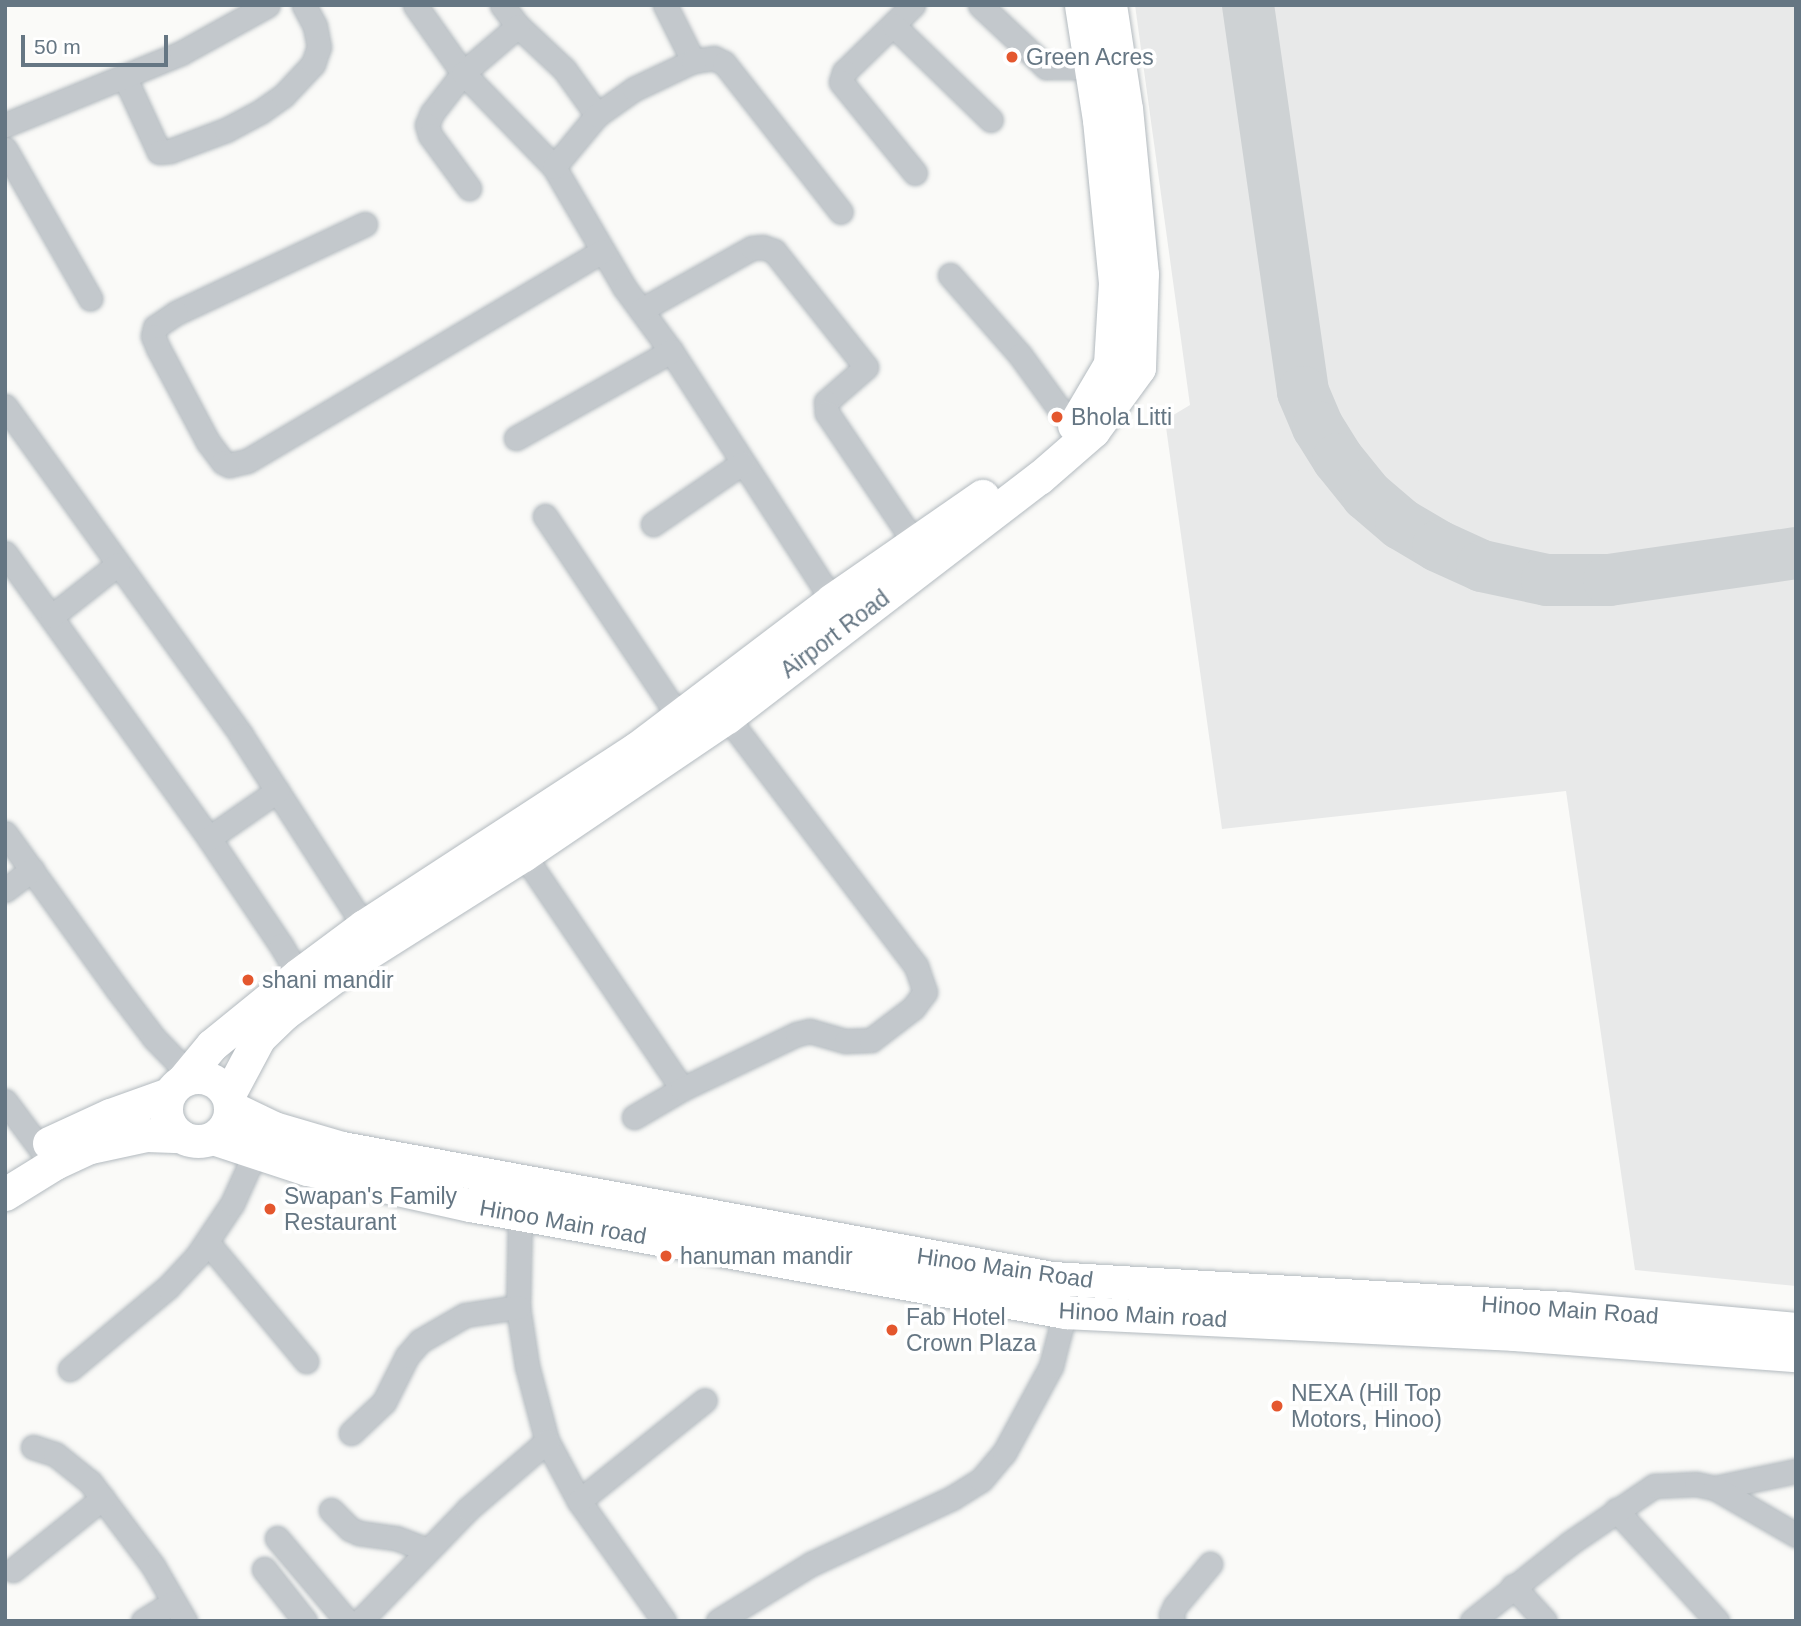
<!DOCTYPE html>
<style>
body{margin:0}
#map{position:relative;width:1801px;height:1626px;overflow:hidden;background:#fafaf8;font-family:Helvetica,sans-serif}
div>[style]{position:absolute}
.built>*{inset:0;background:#e8e9e9}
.taxiway>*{height:52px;margin:-26px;padding:0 26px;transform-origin:26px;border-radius:26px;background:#ced2d4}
.roads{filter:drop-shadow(0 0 2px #b3babf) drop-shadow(0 0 2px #b3babf)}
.street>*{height:23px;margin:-11.5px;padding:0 11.5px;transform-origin:11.5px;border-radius:11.5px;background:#c3c8cc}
.secondary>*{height:33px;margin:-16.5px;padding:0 16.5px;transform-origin:16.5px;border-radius:16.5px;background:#fff}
.secondary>.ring{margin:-16.5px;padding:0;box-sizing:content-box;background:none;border:33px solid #fff;border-radius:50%}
.dots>*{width:19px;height:19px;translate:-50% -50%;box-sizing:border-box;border:4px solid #fff;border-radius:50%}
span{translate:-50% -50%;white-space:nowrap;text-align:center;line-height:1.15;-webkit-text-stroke:7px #fff;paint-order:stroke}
.poi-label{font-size:23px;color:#657683}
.left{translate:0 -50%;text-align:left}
.street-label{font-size:23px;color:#657683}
.frame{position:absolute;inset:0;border:7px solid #657683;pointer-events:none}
.scale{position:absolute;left:21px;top:35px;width:147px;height:32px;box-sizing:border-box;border:4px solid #657683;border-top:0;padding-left:9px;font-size:21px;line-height:24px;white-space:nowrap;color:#657683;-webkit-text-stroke:5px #fff;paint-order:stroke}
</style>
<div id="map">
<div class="built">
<div style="clip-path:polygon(1135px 5px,1796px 5px,1796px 1286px,1635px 1270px,1566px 791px,1222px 829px,1165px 420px,1190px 405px)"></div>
</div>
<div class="taxiway">
<div style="left:1248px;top:5px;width:391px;rotate:81.9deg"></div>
<div style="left:1303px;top:392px;width:38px;rotate:67deg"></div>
<div style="left:1318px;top:427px;width:38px;rotate:58deg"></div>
<div style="left:1338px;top:459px;width:46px;rotate:51.1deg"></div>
<div style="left:1367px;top:495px;width:45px;rotate:40.5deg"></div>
<div style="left:1401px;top:524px;width:43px;rotate:30.7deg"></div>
<div style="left:1438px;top:546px;width:48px;rotate:24.4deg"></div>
<div style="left:1482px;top:566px;width:66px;rotate:12.2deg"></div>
<div style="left:1547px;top:580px;width:62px"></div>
<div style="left:1609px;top:580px;width:189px;rotate:-8.2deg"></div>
</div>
<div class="roads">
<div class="street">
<div style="left:415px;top:5px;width:83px;rotate:54.8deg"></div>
<div style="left:463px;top:73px;width:51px;rotate:127.8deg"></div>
<div style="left:432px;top:113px;width:13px;rotate:113deg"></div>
<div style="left:427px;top:125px;width:10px;rotate:73deg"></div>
<div style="left:430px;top:135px;width:66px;rotate:53.7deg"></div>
<div style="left:502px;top:5px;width:26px;rotate:53deg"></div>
<div style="left:518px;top:26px;width:63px;rotate:43.1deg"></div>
<div style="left:564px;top:69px;width:57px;rotate:54.3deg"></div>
<div style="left:665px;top:5px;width:63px;rotate:63.4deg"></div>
<div style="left:913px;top:5px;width:96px;rotate:135.8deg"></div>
<div style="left:844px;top:72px;width:10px;rotate:107deg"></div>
<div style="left:841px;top:82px;width:117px;rotate:50.9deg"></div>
<div style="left:980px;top:5px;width:91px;rotate:43.2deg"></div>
<div style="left:1046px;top:67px;width:45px"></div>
<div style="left:893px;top:25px;width:136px;rotate:44.1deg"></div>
<div style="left:518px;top:26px;width:72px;rotate:139.5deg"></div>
<div style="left:463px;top:73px;width:131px;rotate:45.9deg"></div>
<div style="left:554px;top:167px;width:139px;rotate:59.7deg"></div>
<div style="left:624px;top:287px;width:79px;rotate:53.7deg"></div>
<div style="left:671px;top:351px;width:297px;rotate:57.1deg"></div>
<div style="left:125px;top:78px;width:81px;rotate:65.3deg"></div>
<div style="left:159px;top:152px;width:11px;rotate:-5deg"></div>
<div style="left:170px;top:151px;width:60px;rotate:-20.6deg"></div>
<div style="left:226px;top:130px;width:38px;rotate:-28deg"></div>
<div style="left:260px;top:112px;width:28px;rotate:-35deg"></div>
<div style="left:283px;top:96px;width:44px;rotate:-46.8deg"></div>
<div style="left:313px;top:64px;width:18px;rotate:-71deg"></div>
<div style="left:319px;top:47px;width:21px;rotate:-101deg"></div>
<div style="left:315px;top:26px;width:24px;rotate:-118deg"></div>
<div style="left:5px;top:125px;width:190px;rotate:-22.2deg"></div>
<div style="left:181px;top:53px;width:99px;rotate:-28.9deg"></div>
<div style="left:5px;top:149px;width:172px;rotate:60.3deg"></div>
<div style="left:554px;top:167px;width:67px;rotate:-50.4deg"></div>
<div style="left:597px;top:115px;width:45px;rotate:-35.1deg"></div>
<div style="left:634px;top:89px;width:65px;rotate:-25.4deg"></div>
<div style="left:693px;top:61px;width:21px;rotate:-8deg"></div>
<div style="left:714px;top:58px;width:11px;rotate:27deg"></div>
<div style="left:724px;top:63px;width:189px;rotate:51.9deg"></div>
<div style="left:365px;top:224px;width:209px;rotate:154.8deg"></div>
<div style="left:176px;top:313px;width:25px;rotate:146deg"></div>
<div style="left:155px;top:327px;width:9px;rotate:103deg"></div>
<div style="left:153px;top:336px;width:13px;rotate:67deg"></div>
<div style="left:158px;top:348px;width:106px;rotate:62deg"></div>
<div style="left:208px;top:442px;width:25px;rotate:53deg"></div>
<div style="left:223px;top:462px;width:7px;rotate:27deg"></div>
<div style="left:229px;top:465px;width:18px;rotate:-13deg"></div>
<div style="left:247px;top:461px;width:412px;rotate:-30.6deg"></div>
<div style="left:950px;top:275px;width:106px;rotate:48.8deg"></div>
<div style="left:1020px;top:355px;width:90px;rotate:54deg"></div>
<div style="left:641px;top:310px;width:127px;rotate:-29.2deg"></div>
<div style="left:752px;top:248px;width:11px;rotate:-5deg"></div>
<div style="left:763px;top:247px;width:12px;rotate:20deg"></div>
<div style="left:774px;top:251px;width:148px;rotate:51.6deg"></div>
<div style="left:866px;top:367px;width:53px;rotate:138.8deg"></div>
<div style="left:826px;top:402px;width:11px;rotate:85deg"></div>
<div style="left:827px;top:413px;width:156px;rotate:56deg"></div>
<div style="left:5px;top:406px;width:405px;rotate:54.3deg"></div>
<div style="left:241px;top:735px;width:227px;rotate:57.2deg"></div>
<div style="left:516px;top:438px;width:178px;rotate:-29.3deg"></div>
<div style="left:545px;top:516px;width:242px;rotate:56.3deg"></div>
<div style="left:653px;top:524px;width:108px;rotate:-34.4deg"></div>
<div style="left:5px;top:553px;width:350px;rotate:54.4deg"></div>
<div style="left:209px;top:838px;width:129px;rotate:56.1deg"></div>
<div style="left:281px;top:945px;width:34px;rotate:60deg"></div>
<div style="left:52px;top:616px;width:84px;rotate:-38.2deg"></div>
<div style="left:5px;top:833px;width:192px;rotate:54.3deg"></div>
<div style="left:117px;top:989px;width:61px;rotate:52.9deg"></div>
<div style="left:154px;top:1038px;width:49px;rotate:45.8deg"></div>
<div style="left:209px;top:838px;width:83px;rotate:-34.7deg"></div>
<div style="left:515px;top:842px;width:298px;rotate:55.9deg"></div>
<div style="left:5px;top:890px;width:34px;rotate:-37deg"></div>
<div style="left:5px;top:1101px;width:59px;rotate:53.3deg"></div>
<div style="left:634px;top:1117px;width:56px;rotate:-30.3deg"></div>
<div style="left:682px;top:1089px;width:127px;rotate:-25.6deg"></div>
<div style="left:797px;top:1034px;width:13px;rotate:-13deg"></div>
<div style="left:810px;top:1031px;width:37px;rotate:16deg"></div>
<div style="left:846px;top:1041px;width:25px;rotate:-2deg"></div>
<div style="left:871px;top:1040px;width:53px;rotate:-37.3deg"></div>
<div style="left:913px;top:1008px;width:20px;rotate:-53deg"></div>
<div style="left:925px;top:992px;width:28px;rotate:-109deg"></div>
<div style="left:916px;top:966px;width:313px;rotate:-127.2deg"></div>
<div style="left:520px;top:1215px;width:92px;rotate:91.2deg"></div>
<div style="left:518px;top:1307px;width:60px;rotate:81.3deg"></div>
<div style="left:527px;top:1366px;width:78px;rotate:75.1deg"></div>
<div style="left:547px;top:1441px;width:68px;rotate:61.9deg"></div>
<div style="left:579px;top:1501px;width:147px;rotate:54.7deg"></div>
<div style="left:207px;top:1242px;width:155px;rotate:50.2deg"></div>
<div style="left:70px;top:1369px;width:128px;rotate:-39.9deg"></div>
<div style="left:168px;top:1287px;width:42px;rotate:-46.9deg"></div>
<div style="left:197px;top:1256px;width:63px;rotate:-56.1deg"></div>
<div style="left:232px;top:1204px;width:56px;rotate:-65.7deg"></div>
<div style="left:351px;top:1433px;width:45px;rotate:-43.2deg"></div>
<div style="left:384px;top:1402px;width:51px;rotate:-63.4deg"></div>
<div style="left:407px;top:1356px;width:20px;rotate:-49deg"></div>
<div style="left:420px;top:1341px;width:52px;rotate:-30deg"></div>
<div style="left:465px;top:1315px;width:54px;rotate:-8.6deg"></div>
<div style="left:33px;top:1447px;width:23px;rotate:18deg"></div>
<div style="left:55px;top:1454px;width:45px;rotate:38.7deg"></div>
<div style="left:90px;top:1482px;width:105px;rotate:53.1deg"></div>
<div style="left:153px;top:1566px;width:64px;rotate:59.8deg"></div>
<div style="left:1715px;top:1488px;width:83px;rotate:-11.9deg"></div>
<div style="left:579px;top:1501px;width:161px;rotate:-38.7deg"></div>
<div style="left:331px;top:1510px;width:27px;rotate:45deg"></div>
<div style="left:350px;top:1529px;width:10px;rotate:24deg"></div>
<div style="left:359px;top:1533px;width:37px;rotate:8deg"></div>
<div style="left:396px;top:1538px;width:33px;rotate:21deg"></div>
<div style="left:1616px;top:1510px;width:150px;rotate:47.7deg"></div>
<div style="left:277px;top:1538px;width:109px;rotate:49.9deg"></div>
<div style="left:264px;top:1569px;width:66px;rotate:51.7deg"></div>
<div style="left:13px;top:1570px;width:115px;rotate:-38.7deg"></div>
<div style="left:1513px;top:1586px;width:47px;rotate:47.6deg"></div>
<div style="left:143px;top:1621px;width:36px;rotate:-32deg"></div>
<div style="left:360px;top:1621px;width:156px;rotate:-46deg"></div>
<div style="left:468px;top:1509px;width:104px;rotate:-40.7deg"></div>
<div style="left:718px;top:1621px;width:109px;rotate:-31.5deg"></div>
<div style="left:811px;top:1564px;width:156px;rotate:-25.1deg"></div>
<div style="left:952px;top:1498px;width:34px;rotate:-32deg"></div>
<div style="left:981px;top:1480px;width:35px;rotate:-50deg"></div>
<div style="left:1004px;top:1453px;width:99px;rotate:-61.6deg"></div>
<div style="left:1051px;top:1366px;width:56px;rotate:-75.5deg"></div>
<div style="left:1065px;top:1312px;width:15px;rotate:-94deg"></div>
<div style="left:1173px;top:1621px;width:6px;rotate:-108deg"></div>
<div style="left:1171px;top:1615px;width:10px;rotate:-66deg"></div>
<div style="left:1175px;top:1606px;width:55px;rotate:-50.2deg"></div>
<div style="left:1472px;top:1621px;width:125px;rotate:-38.5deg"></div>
<div style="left:1570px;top:1543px;width:102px;rotate:-34.2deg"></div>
<div style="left:1654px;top:1486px;width:42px;rotate:-2.7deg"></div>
<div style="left:1696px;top:1484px;width:19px;rotate:12deg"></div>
<div style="left:1715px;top:1488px;width:94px;rotate:30.1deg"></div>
</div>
<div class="secondary">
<div style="left:1074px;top:425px;width:71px;rotate:-59.5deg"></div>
<div style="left:1110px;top:364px;width:81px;rotate:-86.5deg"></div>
<div style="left:1115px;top:283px;width:164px;rotate:-95.6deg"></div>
<div style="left:1099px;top:120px;width:116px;rotate:-98.9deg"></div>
<div class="ring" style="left:166px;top:1077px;width:31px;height:31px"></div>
<div style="left:183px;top:1080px;width:45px;rotate:-50.4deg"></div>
<div style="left:212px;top:1045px;width:111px;rotate:-39.1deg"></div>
<div style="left:298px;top:975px;width:82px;rotate:-36.6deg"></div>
<div style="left:364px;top:926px;width:325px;rotate:-33.1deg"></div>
<div style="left:636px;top:749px;width:246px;rotate:-37.2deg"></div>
<div style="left:832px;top:600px;width:183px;rotate:-34.7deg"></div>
<div style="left:228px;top:1096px;width:66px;rotate:-61.9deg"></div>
<div style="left:259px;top:1038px;width:36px;rotate:-44deg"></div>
<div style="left:285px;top:1013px;width:97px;rotate:-36.2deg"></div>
<div style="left:363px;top:956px;width:189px;rotate:-32.3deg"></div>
<div style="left:523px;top:855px;width:246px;rotate:-34.1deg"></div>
<div style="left:727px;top:717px;width:393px;rotate:-37.5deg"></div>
<div style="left:1039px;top:478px;width:72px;rotate:-41deg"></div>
<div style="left:1093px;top:431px;width:78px;rotate:-53.9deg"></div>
<div style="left:1139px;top:368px;width:94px;rotate:-88.2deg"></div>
<div style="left:1142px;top:274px;width:166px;rotate:-95.5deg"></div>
<div style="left:1126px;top:109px;width:105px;rotate:-98.7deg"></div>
<div style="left:230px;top:1107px;width:49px;rotate:25.5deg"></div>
<div style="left:274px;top:1128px;width:71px;rotate:16.4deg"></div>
<div style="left:342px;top:1148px;width:722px;rotate:10.38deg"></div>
<div style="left:1052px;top:1278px;width:514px;rotate:3.35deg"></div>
<div style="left:1565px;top:1308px;width:232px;rotate:5.2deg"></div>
<div style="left:213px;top:1138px;width:99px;rotate:18.3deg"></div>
<div style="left:307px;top:1169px;width:167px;rotate:12.5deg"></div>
<div style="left:470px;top:1205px;width:605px;rotate:10.19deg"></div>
<div style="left:1065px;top:1312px;width:450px;rotate:2.8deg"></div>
<div style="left:1514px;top:1334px;width:283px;rotate:4.3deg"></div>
<div style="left:49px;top:1143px;width:67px;rotate:-24.7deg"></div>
<div style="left:110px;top:1115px;width:63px;rotate:-19.6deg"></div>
<div style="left:5px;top:1194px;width:59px;rotate:-31.8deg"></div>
<div style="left:55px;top:1163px;width:38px;rotate:-25deg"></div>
<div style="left:90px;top:1147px;width:57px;rotate:-12.1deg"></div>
<div style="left:146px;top:1135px;width:35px;rotate:2deg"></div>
</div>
</div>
<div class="dots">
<div style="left:1012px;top:57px;background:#e4572e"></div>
<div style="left:1057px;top:417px;background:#e4572e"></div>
<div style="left:248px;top:980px;background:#e4572e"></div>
<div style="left:270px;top:1209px;background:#e4572e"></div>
<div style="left:666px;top:1256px;background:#e4572e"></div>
<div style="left:892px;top:1330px;background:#e4572e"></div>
<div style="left:1277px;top:1406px;background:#e4572e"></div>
</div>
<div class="poi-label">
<span class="left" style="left:1026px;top:57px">Green Acres</span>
<span class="left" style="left:1071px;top:417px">Bhola Litti</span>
<span class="left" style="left:262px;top:980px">shani mandir</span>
<span class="left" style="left:284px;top:1209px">Swapan's Family<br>Restaurant</span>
<span class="left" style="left:680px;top:1256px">hanuman mandir</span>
<span class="left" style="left:906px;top:1330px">Fab Hotel<br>Crown Plaza</span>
<span class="left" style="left:1291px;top:1406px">NEXA (Hill Top<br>Motors, Hinoo)</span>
</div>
<div class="street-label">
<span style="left:835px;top:634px;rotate:-37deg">Airport Road</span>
<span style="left:563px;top:1222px;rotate:10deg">Hinoo Main road</span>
<span style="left:1005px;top:1268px;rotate:8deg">Hinoo Main Road</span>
<span style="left:1570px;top:1310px;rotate:4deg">Hinoo Main Road</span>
<span style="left:1143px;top:1315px;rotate:3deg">Hinoo Main road</span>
</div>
<div class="frame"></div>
<div class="scale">50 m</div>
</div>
